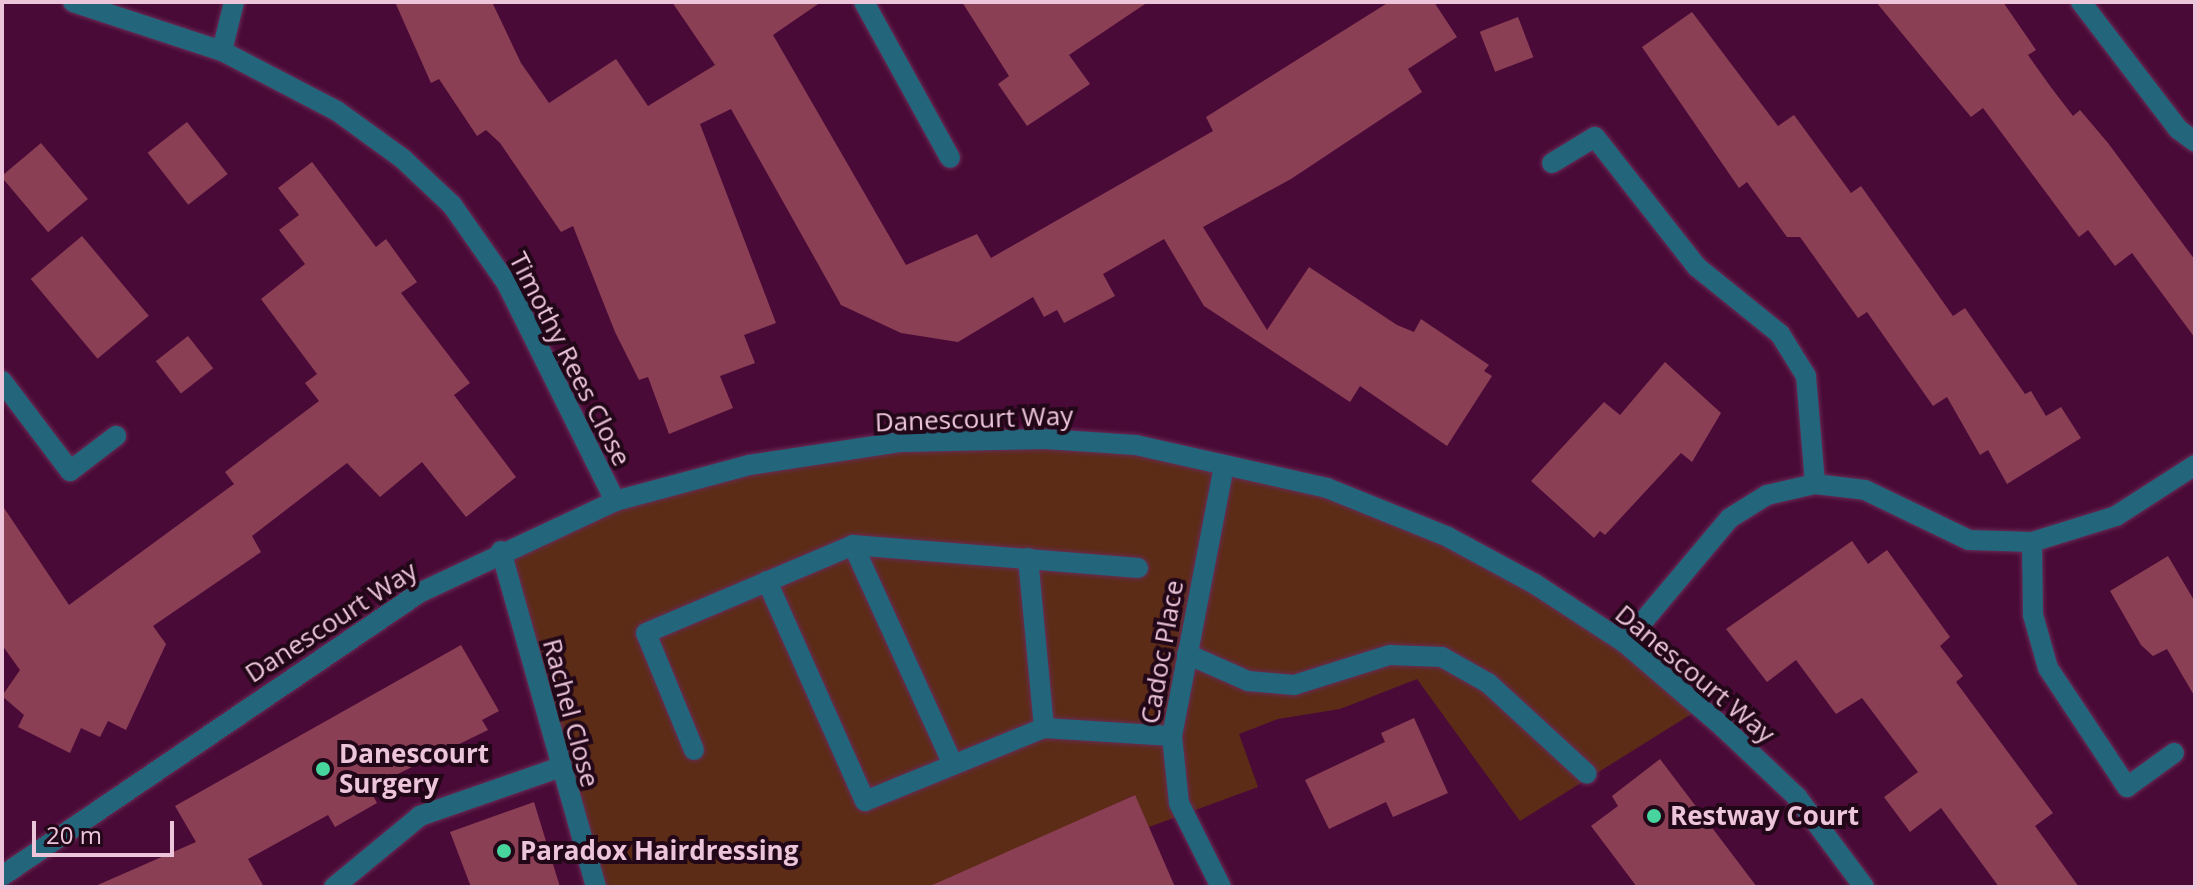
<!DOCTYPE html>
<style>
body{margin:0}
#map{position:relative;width:2197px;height:889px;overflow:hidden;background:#4a0a37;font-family:"Open Sans",sans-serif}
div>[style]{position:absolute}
.green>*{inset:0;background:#5d2c17}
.building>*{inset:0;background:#8b3f55;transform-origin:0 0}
.roads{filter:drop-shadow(0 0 2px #672c55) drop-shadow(0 0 2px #672c55)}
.service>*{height:20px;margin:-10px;padding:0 10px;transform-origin:10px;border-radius:10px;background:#23667c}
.minor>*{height:20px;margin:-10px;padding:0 10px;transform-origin:10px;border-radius:10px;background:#23667c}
.dots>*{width:22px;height:22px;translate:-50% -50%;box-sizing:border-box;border:4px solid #220718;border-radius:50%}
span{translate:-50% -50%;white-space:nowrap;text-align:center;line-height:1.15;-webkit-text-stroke:8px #220718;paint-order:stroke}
.street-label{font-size:26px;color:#ecc5db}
.poi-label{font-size:26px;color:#ecc5db;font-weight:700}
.left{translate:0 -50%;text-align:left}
.frame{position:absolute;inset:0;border:4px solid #ecc5db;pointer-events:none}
.scale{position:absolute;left:32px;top:821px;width:142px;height:36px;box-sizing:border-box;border:4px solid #ecc5db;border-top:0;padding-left:10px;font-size:24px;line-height:28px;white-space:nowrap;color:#ecc5db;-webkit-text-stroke:6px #220718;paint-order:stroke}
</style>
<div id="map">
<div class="green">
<div style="clip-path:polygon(1045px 439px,1327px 488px,1535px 584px,1701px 708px,1520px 821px,1417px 679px,1340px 709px,1278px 719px,1239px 734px,1258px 787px,1149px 827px,1134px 795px,939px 887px,596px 887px,501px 551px,615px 501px,901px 442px)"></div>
</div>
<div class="building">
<div style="clip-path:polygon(395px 2px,492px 2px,521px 63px,549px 103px,616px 59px,648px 106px,715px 65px,672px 2px,821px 2px,773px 35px,906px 265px,977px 234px,991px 258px,1213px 131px,1206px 117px,1389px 2px,1434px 2px,1457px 37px,1408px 69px,1422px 92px,1291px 179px,1203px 227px,1267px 330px,1309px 267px,1397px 325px,1414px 332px,1421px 319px,1489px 365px,1484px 371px,1492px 376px,1447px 446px,1360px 386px,1350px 402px,1204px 306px,1164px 239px,1103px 274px,1115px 296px,1064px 323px,1057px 310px,1044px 317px,1033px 297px,958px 342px,901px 333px,841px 305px,731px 109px,700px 124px,776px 323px,744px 335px,755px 363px,720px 376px,733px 408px,669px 434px,648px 377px,639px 380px,615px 332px,573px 226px,561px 232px,500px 143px,486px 130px,477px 136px,439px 79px,431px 83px)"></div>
<div style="clip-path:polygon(962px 2px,1148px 2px,1069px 55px,1090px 84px,1027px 126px,998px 84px,1009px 76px)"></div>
<div style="clip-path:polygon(1876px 2px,2003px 2px,2036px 50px,2028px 55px,2050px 86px,2073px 116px,2080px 110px,2108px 143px,2195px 260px,2195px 338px,2132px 253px,2115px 266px,2088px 230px,2079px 237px,1983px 108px,1971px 117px)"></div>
<div style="clip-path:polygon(1692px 12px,1778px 126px,1794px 115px,1851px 193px,1861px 186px,1953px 316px,1965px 308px,2025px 394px,2031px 391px,2046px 416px,2061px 407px,2081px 438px,2007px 484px,1988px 450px,1980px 455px,1947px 397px,1933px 406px,1867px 312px,1858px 318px,1800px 237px,1787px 237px,1747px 182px,1739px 188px,1642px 47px)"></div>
<div style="left:1518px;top:17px;width:43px;height:41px;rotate:69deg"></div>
<div style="left:187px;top:122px;width:66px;height:50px;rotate:52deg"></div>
<div style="left:41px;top:143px;width:73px;height:52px;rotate:50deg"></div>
<div style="clip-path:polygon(312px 162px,376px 247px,386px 239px,417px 282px,401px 293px,470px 383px,454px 395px,516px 477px,466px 517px,422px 462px,380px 497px,347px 463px,252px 536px,261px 552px,153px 626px,166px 644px,126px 730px,108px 721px,100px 737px,81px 728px,70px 753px,18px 727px,24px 715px,2px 696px,20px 670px,2px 645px,2px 505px,69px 605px,234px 484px,225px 472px,319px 401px,305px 383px,317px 374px,261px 299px,305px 264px,279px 230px,299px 215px,278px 188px)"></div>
<div style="left:82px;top:236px;width:104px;height:67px;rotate:50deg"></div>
<div style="left:188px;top:336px;width:41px;height:41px;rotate:52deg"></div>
<div style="clip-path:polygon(1665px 362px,1721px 413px,1692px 462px,1681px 453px,1605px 535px,1600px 531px,1594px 538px,1531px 481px,1604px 402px,1620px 415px)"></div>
<div style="clip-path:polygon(1852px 541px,1868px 564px,1887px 550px,1950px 637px,1940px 646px,1963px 676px,1956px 682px,2053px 813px,2035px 826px,2079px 887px,1999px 887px,1941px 808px,1910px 832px,1884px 797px,1918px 772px,1862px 698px,1836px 714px,1796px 660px,1767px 682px,1726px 629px)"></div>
<div style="clip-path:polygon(2168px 556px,2195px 602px,2195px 697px,2167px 649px,2153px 656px,2141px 645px,2110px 591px)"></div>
<div style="clip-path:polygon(461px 645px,499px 711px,482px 720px,488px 730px,369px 788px,377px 803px,335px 827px,328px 815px,248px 859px,264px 887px,93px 887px,196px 842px,175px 806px)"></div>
<div style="clip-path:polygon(1414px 718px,1448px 793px,1393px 817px,1386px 802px,1329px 829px,1305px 780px,1385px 742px,1381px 733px)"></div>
<div style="clip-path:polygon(1660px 759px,1757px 887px,1637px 887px,1591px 826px,1618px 806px,1612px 796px)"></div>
<div style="clip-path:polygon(1135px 795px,1175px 887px,928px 887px)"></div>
<div style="clip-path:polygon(534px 802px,560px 887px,471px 887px,450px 832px)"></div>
</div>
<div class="roads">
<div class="service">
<div style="left:853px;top:545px;width:241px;rotate:65.5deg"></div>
<div style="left:1028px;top:558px;width:171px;rotate:84.6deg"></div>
<div style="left:767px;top:581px;width:241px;rotate:66deg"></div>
<div style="left:865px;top:801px;width:193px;rotate:-22.2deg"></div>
<div style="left:1044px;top:728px;width:128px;rotate:3.6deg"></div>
<div style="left:1187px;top:654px;width:67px;rotate:23.9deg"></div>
<div style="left:1248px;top:681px;width:46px;rotate:5deg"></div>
<div style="left:1294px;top:685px;width:101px;rotate:-17.4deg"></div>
<div style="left:1390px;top:655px;width:52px;rotate:2.2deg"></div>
<div style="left:1442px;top:657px;width:53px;rotate:29.5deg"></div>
<div style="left:1488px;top:683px;width:134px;rotate:42.6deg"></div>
<div style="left:694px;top:750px;width:126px;rotate:-112.3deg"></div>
<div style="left:646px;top:633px;width:225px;rotate:-23deg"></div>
<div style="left:853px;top:545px;width:286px;rotate:4.6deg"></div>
<div style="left:334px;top:887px;width:112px;rotate:-39.5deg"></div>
<div style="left:420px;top:816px;width:146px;rotate:-19.2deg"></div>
<div style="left:1221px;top:887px;width:94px;rotate:-116.6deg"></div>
<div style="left:1179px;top:803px;width:67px;rotate:-96deg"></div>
<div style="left:1172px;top:736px;width:275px;rotate:-79.1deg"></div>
</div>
<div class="minor">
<div style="left:73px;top:2px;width:157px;rotate:18.2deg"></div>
<div style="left:222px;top:51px;width:130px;rotate:27.6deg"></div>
<div style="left:337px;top:111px;width:82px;rotate:36deg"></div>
<div style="left:403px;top:159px;width:67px;rotate:43.2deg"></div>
<div style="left:452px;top:205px;width:94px;rotate:55deg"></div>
<div style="left:506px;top:282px;width:245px;rotate:63.5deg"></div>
<div style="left:864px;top:2px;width:178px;rotate:61.1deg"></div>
<div style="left:2081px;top:2px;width:160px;rotate:52.6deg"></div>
<div style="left:2178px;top:129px;width:21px;rotate:37deg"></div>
<div style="left:222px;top:51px;width:50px;rotate:-76.2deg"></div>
<div style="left:1552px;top:163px;width:50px;rotate:-31.2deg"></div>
<div style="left:1595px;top:137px;width:165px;rotate:51.9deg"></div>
<div style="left:1697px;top:267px;width:107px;rotate:38.9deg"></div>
<div style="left:1780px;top:334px;width:49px;rotate:58.2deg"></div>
<div style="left:1806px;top:376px;width:108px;rotate:85.2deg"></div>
<div style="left:2px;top:381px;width:113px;rotate:52.9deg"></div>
<div style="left:70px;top:471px;width:58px;rotate:-37.3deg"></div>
<div style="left:2032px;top:542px;width:73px;rotate:89.2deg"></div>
<div style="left:2033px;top:615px;width:55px;rotate:74.2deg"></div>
<div style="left:2048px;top:668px;width:143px;rotate:56.4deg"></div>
<div style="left:2127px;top:787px;width:58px;rotate:-35.9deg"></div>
<div style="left:501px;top:551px;width:349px;rotate:74.2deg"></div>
<div style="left:1625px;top:643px;width:163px;rotate:-50deg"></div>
<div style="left:1730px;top:518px;width:44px;rotate:-31.9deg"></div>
<div style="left:1767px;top:495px;width:49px;rotate:-12.9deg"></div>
<div style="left:1815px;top:484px;width:50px;rotate:6.8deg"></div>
<div style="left:1865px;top:490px;width:115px;rotate:25.7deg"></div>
<div style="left:1969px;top:540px;width:63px;rotate:1.8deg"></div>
<div style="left:2032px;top:542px;width:88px;rotate:-17.2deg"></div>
<div style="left:2116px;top:516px;width:94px;rotate:-32.8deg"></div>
<div style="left:2px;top:876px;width:504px;rotate:-34.16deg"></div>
<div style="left:419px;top:593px;width:217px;rotate:-25.1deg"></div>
<div style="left:615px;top:501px;width:139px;rotate:-15deg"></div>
<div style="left:749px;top:465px;width:154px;rotate:-8.6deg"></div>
<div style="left:901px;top:442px;width:144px;rotate:-1.2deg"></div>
<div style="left:1045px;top:439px;width:91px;rotate:3.8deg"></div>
<div style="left:1136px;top:445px;width:196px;rotate:12.7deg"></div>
<div style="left:1327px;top:488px;width:131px;rotate:22deg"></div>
<div style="left:1448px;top:537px;width:99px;rotate:28.4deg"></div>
<div style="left:1535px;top:584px;width:108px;rotate:33.2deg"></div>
<div style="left:1625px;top:643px;width:129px;rotate:40.6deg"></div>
<div style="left:1723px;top:727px;width:102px;rotate:43.4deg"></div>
<div style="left:1797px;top:797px;width:112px;rotate:53.3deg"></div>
</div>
</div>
<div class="dots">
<div style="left:323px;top:769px;background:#47d49d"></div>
<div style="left:1654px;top:816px;background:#47d49d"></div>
<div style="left:504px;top:851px;background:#47d49d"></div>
</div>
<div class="street-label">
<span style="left:570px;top:359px;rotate:63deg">Timothy Rees Close</span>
<span style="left:974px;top:419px;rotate:-2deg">Danescourt Way</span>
<span style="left:331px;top:622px;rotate:-33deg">Danescourt Way</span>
<span style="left:1162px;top:652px;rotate:-80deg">Cadoc Place</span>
<span style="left:1695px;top:674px;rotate:40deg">Danescourt Way</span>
<span style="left:571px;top:713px;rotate:75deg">Rachel Close</span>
</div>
<div class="poi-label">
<span class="left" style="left:339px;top:769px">Danescourt<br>Surgery</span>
<span class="left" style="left:1670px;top:816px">Restway Court</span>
<span class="left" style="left:520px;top:851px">Paradox Hairdressing</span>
</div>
<div class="frame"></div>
<div class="scale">20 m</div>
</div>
